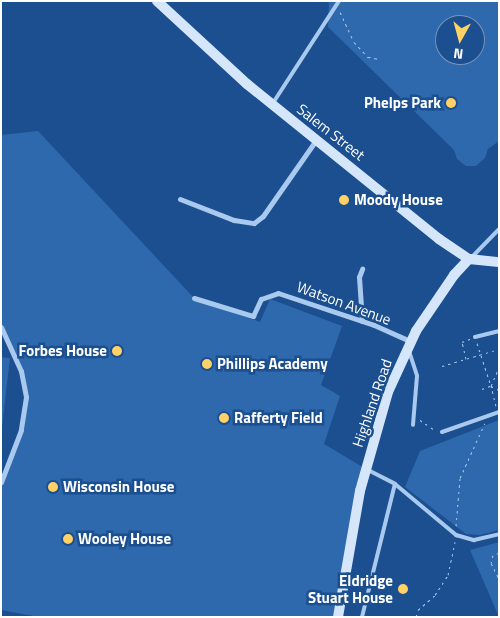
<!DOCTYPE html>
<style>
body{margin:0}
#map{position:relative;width:500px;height:618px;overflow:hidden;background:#1b4f8f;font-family:"Titillium Web",sans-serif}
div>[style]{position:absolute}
.green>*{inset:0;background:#2e69ad}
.path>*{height:1px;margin-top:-0.5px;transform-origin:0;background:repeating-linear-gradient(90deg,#a9c9ee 0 2.5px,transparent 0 6.5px)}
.lane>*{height:4px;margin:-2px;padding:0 2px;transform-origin:2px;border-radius:2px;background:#a9c9ee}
.street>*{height:5px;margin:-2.5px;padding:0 2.5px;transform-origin:2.5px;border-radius:2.5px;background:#a9c9ee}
.secondary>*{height:10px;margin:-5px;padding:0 5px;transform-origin:5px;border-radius:5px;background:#d6e6fa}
.dots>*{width:14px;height:14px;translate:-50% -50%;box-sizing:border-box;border:2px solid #1b4f8f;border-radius:50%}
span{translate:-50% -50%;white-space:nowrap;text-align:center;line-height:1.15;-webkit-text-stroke:5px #1b4f8f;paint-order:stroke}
.poi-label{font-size:15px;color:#fff;font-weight:700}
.right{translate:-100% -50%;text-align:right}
.left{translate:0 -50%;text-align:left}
.street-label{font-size:15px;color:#fff}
.frame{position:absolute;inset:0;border:2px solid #fff;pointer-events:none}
.north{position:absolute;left:435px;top:15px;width:50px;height:50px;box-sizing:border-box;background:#1b4f8f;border:1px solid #7695bc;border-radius:50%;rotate:187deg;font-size:14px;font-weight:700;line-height:20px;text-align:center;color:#fff}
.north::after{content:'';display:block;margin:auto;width:18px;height:22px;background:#ffd166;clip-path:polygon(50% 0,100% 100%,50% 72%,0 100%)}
</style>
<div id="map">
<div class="green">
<div style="clip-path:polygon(evenodd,329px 1px,499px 1px,499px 141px,488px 149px,485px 158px,476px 166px,466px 166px,457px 159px,454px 150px,328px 27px,329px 1px,445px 25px,475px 25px,475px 55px,445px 55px,445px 25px)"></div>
<div style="clip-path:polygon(38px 131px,194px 298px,260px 322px,270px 299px,342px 326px,321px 385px,340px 396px,324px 444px,366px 469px,338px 617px,39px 617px,1px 610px,1px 482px,21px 430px,26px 397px,21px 370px,1px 328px,1px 135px)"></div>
<div style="clip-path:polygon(1px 357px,10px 358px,1px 436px)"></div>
<div style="clip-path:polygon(499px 420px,499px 530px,480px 535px,466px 534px,405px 487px,420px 451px)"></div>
<div style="clip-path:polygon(499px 542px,499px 617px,470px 550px)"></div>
</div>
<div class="path">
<div style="left:340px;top:12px;width:33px;rotate:65deg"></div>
<div style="left:354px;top:42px;width:21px;rotate:47deg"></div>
<div style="left:368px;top:57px;width:11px;rotate:10deg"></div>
<div style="left:477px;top:343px;width:45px;rotate:72deg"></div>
<div style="left:491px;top:386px;width:21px;rotate:-67deg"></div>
<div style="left:466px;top:359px;width:17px;rotate:-103deg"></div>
<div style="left:462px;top:342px;width:9px;rotate:-21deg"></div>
<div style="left:442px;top:366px;width:59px;rotate:-16.6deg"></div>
<div style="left:482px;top:389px;width:9px;rotate:-21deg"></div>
<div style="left:496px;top:406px;width:21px;rotate:-104deg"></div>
<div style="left:491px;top:386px;width:9px;rotate:27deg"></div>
<div style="left:420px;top:420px;width:18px;rotate:34deg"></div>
<div style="left:456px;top:526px;width:48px;rotate:-85.2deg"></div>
<div style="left:460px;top:478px;width:60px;rotate:-65.6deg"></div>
<div style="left:499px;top:553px;width:6px;rotate:162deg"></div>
<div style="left:493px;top:555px;width:8px;rotate:104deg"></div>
<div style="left:491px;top:563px;width:18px;rotate:63deg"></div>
<div style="left:416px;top:617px;width:7px;rotate:-74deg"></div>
<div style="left:418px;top:610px;width:23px;rotate:-41deg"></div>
<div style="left:435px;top:595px;width:24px;rotate:-57deg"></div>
<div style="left:448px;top:575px;width:34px;rotate:-78deg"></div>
</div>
<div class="lane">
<div style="left:273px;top:103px;width:121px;rotate:-57.1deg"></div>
<div style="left:473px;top:256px;width:37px;rotate:-46deg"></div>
<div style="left:475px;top:337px;width:25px;rotate:-14deg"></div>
<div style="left:409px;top:351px;width:26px;rotate:72deg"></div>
<div style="left:417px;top:376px;width:49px;rotate:94.7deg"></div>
<div style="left:442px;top:432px;width:60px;rotate:-19.3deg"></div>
<div style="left:368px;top:470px;width:30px;rotate:27deg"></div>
<div style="left:395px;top:484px;width:80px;rotate:39.9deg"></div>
<div style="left:456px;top:535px;width:19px;rotate:16deg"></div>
<div style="left:474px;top:540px;width:26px;rotate:-13deg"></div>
<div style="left:362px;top:617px;width:137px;rotate:-76.1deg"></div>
</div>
<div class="street">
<div style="left:180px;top:199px;width:58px;rotate:21.3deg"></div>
<div style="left:234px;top:220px;width:20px;rotate:9deg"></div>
<div style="left:254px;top:223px;width:11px;rotate:-38deg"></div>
<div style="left:263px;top:216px;width:93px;rotate:-55.1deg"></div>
<div style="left:194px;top:298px;width:62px;rotate:17deg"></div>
<div style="left:253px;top:316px;width:19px;rotate:-65deg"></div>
<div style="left:261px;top:299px;width:18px;rotate:-19deg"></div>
<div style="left:278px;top:293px;width:101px;rotate:18.4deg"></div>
<div style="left:374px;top:325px;width:39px;rotate:24deg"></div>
<div style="left:362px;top:321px;width:44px;rotate:-93.9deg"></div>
<div style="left:359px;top:277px;width:9px;rotate:-69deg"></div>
<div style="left:1px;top:327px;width:48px;rotate:65.6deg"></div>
<div style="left:21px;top:371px;width:26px;rotate:79deg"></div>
<div style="left:26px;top:397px;width:33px;rotate:99deg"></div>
<div style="left:21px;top:430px;width:56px;rotate:111deg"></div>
</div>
<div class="secondary">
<div style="left:157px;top:1px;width:122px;rotate:42.7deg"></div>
<div style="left:247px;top:84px;width:247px;rotate:38.9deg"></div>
<div style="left:439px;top:239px;width:36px;rotate:34deg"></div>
<div style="left:469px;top:259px;width:30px;rotate:6deg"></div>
<div style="left:338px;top:617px;width:128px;rotate:-80.1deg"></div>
<div style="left:360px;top:491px;width:103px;rotate:-74.2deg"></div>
<div style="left:388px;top:392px;width:67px;rotate:-65.3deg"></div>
<div style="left:416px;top:331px;width:68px;rotate:-55.8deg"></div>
<div style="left:454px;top:275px;width:22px;rotate:-47deg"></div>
</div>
<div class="dots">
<div style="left:451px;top:103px;background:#ffd166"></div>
<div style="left:344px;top:200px;background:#ffd166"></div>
<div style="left:117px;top:351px;background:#ffd166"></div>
<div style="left:207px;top:364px;background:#ffd166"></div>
<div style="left:224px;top:418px;background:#ffd166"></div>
<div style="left:53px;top:487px;background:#ffd166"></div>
<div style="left:68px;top:539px;background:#ffd166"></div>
<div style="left:403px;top:589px;background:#ffd166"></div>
</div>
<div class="poi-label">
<span class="right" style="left:441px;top:103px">Phelps Park</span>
<span class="left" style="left:354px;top:200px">Moody House</span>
<span class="right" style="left:107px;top:351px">Forbes House</span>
<span class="left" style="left:217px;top:364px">Phillips Academy</span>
<span class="left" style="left:234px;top:418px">Rafferty Field</span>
<span class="left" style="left:63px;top:487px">Wisconsin House</span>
<span class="left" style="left:78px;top:539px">Wooley House</span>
<span class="right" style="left:393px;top:589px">Eldridge<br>Stuart House</span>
</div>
<div class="street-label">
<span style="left:331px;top:132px;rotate:38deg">Salem Street</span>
<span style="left:344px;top:303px;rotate:20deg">Watson Avenue</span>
<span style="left:372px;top:403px;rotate:-71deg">Highland Road</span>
</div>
<div class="frame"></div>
<div class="north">N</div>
</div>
